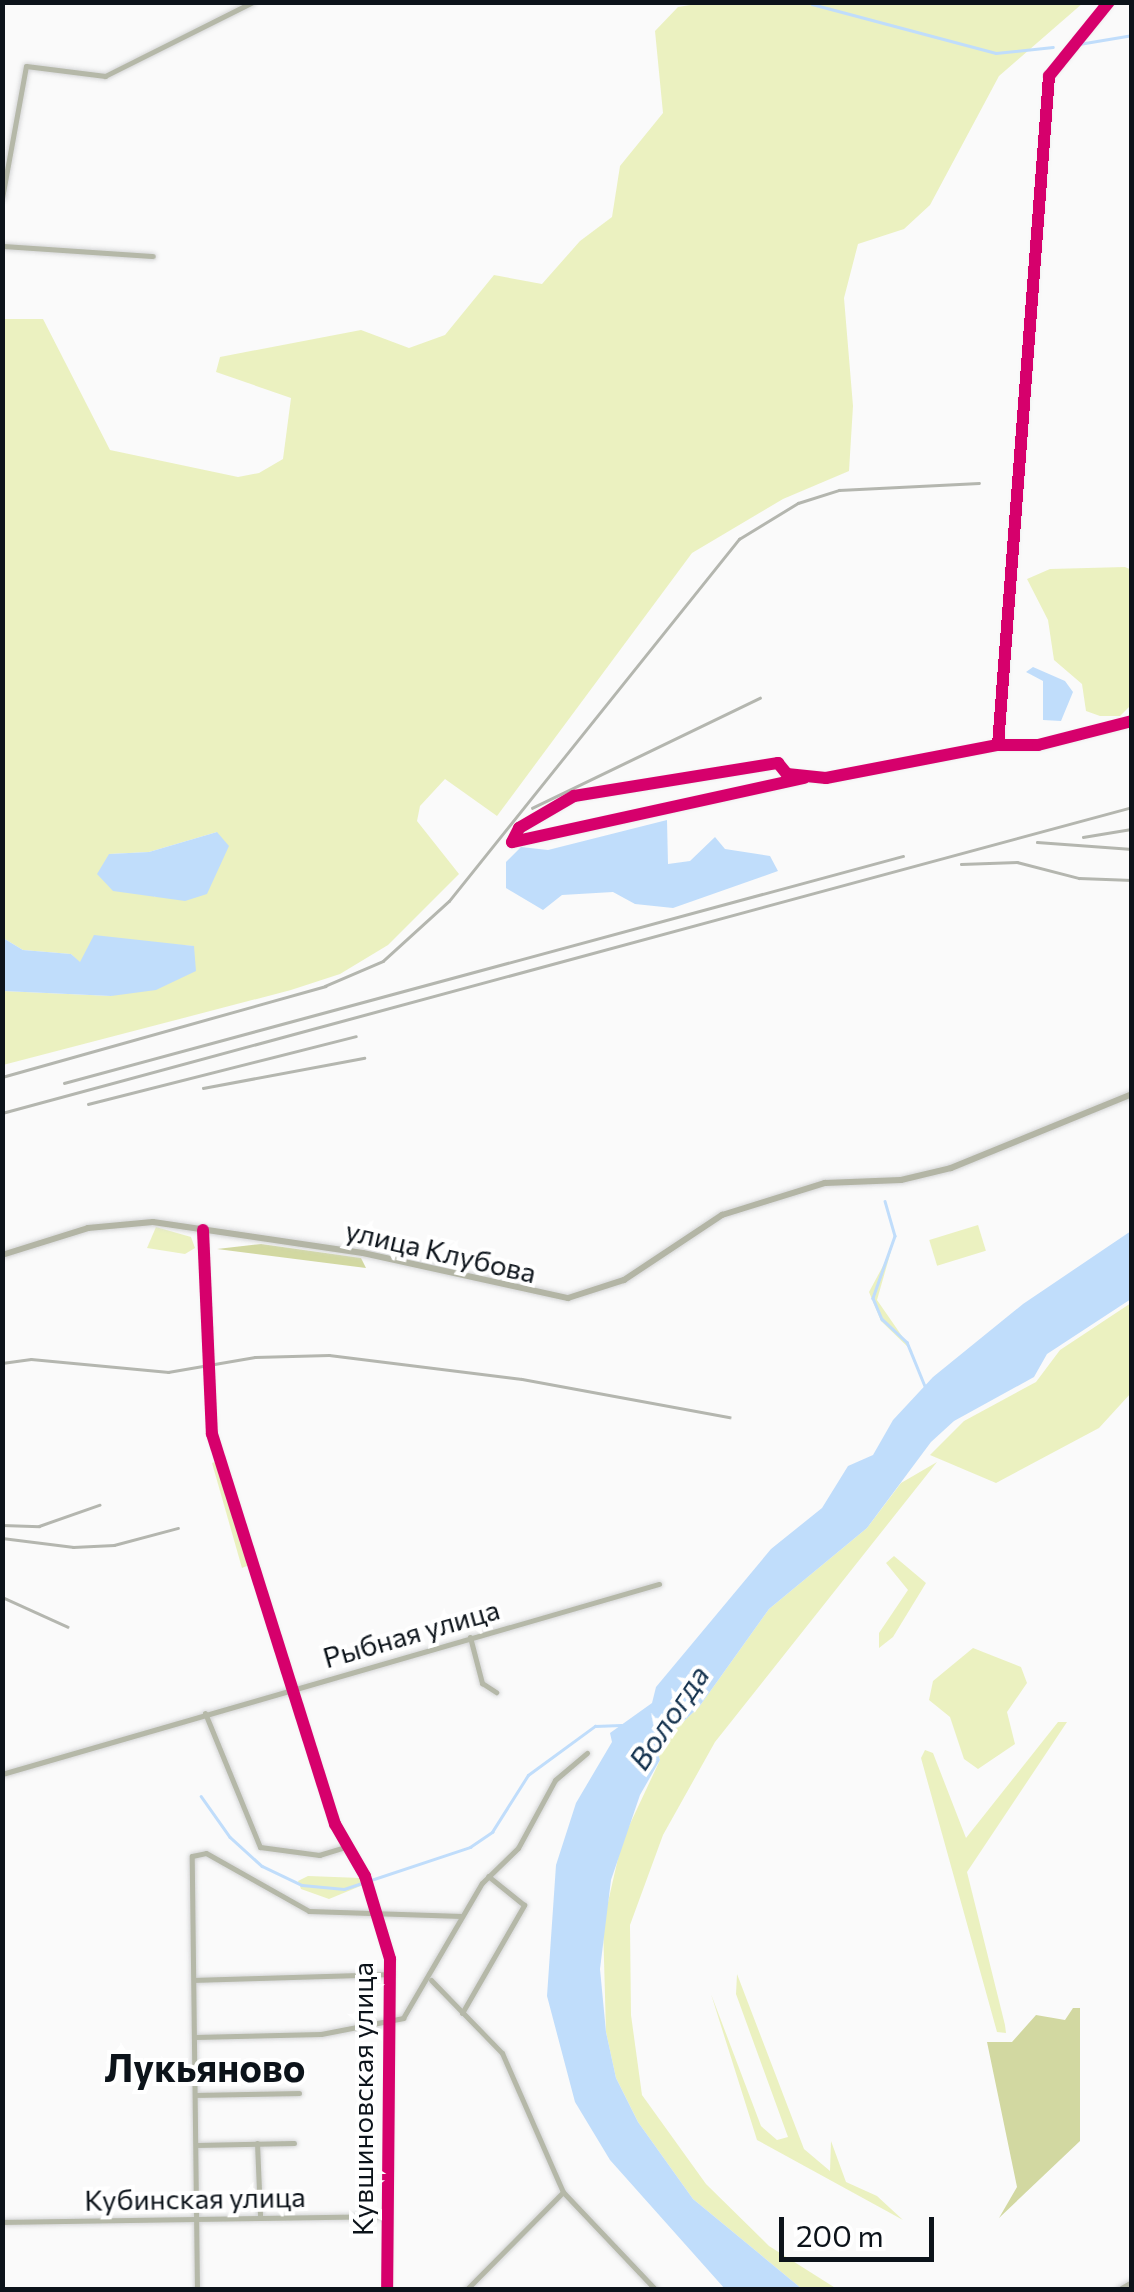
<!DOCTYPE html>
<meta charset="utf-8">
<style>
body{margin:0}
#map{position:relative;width:1134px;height:2292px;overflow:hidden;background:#fafafa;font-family:Commissioner,sans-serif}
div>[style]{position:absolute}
.green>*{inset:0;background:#ebf1c0;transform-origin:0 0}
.forest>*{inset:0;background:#d2d8a1}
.water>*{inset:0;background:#c0ddfb}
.stream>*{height:2.5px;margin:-1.25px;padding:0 1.25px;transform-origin:1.25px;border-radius:1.25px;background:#c0ddfb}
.roads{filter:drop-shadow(0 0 2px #d4d5d6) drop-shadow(0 0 2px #d4d5d6)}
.minor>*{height:5px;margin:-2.5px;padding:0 2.5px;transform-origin:2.5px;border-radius:2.5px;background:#b5b8a8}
.secondary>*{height:6px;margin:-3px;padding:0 3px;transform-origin:3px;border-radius:3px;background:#b3b5a5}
.rail>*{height:2.5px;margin:-1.25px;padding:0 1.25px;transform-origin:1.25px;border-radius:1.25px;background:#b4b6af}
.cycleway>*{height:12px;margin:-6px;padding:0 6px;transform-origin:6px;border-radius:6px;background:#d6006c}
span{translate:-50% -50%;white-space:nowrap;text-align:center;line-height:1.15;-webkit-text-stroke:8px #fff;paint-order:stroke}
.street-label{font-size:28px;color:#0c131a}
.water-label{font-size:30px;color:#15334f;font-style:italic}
.district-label{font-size:38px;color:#0c131a;font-weight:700}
.frame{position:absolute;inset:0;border:5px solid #0c131a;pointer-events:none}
.scale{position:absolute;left:779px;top:2217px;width:155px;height:45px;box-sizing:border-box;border:5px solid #0c131a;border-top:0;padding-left:12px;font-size:30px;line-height:35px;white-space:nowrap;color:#0c131a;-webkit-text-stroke:8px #fff;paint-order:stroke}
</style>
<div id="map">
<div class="green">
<div style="clip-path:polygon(evenodd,709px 2px,1083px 3px,999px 76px,930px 205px,904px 229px,858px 244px,844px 298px,853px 406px,849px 471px,783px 499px,692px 553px,497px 816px,445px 779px,420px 806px,417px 821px,459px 874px,388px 945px,340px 974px,291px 990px,3px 1065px,3px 991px,111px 996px,193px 946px,168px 944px,80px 963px,71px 954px,23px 950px,3px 938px,2px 319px,43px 319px,110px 450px,238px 477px,259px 473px,283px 459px,291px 398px,216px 372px,220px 357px,361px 330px,409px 348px,445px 335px,494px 275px,542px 284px,580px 241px,612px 217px,620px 166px,663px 113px,655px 31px,678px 7px,709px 2px,217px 832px,155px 897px,109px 854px,149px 852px,217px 832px)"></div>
<div style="clip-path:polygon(1125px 567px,1132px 570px,1131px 705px,1120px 716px,1100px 716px,1086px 711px,1082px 684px,1054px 660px,1048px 620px,1027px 579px,1050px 569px)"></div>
<div style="left:978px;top:1225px;width:27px;height:51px;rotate:73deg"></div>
<div style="clip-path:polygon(156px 1227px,191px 1237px,195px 1248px,185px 1254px,147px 1248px)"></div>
<div style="clip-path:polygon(891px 1251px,877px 1300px,913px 1352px,881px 1321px,869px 1292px)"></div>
<div style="clip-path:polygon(1131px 1303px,1131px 1393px,1099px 1428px,996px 1483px,930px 1455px,964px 1421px,1036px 1382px,1060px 1350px)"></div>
<div style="clip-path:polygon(215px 1462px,249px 1565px,242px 1568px,212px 1463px)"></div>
<div style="clip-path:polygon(937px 1462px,715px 1742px,663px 1835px,630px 1925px,631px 2015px,642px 2095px,706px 2184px,769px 2246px,837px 2289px,802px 2289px,693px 2199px,638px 2122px,616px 2078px,606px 2032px,603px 1924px,622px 1841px,660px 1760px,656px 1747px,699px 1707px,769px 1609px,867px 1528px,901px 1483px)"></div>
<div style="clip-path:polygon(894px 1556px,926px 1583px,893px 1637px,879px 1648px,879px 1633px,908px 1590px,886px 1563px)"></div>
<div style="clip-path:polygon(973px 1648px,1021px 1667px,1027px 1683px,1007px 1712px,1015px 1744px,978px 1769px,964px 1759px,950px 1717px,929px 1700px,933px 1681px)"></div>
<div style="clip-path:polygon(1058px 1722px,1067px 1722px,967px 1872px,1005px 2025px,1006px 2033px,997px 2032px,921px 1758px,925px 1750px,933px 1753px,966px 1838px)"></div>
<div style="clip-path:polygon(308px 1876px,361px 1878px,363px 1885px,329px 1899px,301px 1889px,298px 1881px)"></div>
<div style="clip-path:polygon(737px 1974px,804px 2149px,830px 2171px,831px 2141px,846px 2182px,877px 2196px,903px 2220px,757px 2140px,711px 1994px,761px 2126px,777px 2140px,788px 2137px,736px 1994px)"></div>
</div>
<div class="forest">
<div style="clip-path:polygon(261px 1244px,361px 1258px,366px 1268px,217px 1249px)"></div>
<div style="clip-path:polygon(1073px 2008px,1080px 2008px,1080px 2141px,999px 2218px,1017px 2187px,987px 2042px,1012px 2042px,1036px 2015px,1065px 2020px)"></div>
</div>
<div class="water">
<div style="clip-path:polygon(1033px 667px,1065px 681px,1073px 692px,1061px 721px,1043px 720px,1043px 681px,1026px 672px)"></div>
<div style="clip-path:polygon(667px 820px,668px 864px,690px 861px,715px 837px,725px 849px,770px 856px,778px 871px,673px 908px,635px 904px,613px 892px,562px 895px,543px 910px,506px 888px,506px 862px,521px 847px,548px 850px)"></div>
<div style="clip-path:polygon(217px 832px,229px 846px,207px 894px,185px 901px,113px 891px,97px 874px,109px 854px,149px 852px)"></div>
<div style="clip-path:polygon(94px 935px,194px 946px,196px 971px,156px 990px,111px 996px,3px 991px,3px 938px,23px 950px,71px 954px,80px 962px)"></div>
<div style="clip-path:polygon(1131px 1231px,1131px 1299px,1047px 1354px,1034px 1377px,954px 1421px,931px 1442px,867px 1528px,769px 1609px,699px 1707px,656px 1747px,660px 1760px,640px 1795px,611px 1880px,600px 1969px,606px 2032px,616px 2078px,638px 2122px,693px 2199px,802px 2289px,725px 2289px,610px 2160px,575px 2102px,547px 1996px,556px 1865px,576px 1803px,612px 1742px,610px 1733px,652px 1703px,656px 1687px,771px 1549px,822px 1508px,848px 1466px,873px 1455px,893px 1420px,933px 1377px,1023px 1304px)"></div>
</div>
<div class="stream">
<div style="left:812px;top:4px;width:190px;rotate:14.9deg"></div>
<div style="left:996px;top:53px;width:57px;rotate:-6deg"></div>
<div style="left:1079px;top:44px;width:54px;rotate:-9.6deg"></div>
<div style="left:885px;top:1201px;width:36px;rotate:74deg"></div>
<div style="left:895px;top:1236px;width:66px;rotate:109.5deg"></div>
<div style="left:873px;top:1298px;width:23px;rotate:67deg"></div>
<div style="left:882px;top:1319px;width:34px;rotate:43deg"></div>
<div style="left:907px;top:1342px;width:48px;rotate:67.8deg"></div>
<div style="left:201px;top:1796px;width:50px;rotate:54.7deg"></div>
<div style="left:230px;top:1837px;width:43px;rotate:42.2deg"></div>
<div style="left:262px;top:1866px;width:44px;rotate:25.4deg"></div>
<div style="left:302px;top:1885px;width:42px;rotate:5.4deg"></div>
<div style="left:344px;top:1889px;width:133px;rotate:-18.4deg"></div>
<div style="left:470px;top:1847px;width:27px;rotate:-34deg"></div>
<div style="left:492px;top:1832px;width:67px;rotate:-57.7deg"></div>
<div style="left:528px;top:1775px;width:83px;rotate:-36.2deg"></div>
<div style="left:595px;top:1726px;width:26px;rotate:-2deg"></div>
</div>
<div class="roads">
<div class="minor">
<div style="left:2px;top:198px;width:134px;rotate:-79.7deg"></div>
<div style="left:26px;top:66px;width:80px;rotate:7.2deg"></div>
<div style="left:105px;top:76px;width:165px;rotate:-26.6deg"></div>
<div style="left:2px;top:246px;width:151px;rotate:3.8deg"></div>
<div style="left:998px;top:745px;width:671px;rotate:-85.64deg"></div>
<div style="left:1049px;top:76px;width:95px;rotate:-51deg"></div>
<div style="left:804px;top:778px;width:299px;rotate:167.6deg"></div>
<div style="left:512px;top:842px;width:16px;rotate:-63deg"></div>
<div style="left:519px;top:828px;width:64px;rotate:-30.2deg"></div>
<div style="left:574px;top:796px;width:207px;rotate:-9.2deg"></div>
<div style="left:778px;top:763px;width:14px;rotate:51deg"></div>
<div style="left:787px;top:774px;width:39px;rotate:6deg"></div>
<div style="left:826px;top:778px;width:175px;rotate:-10.9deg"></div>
<div style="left:998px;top:745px;width:40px"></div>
<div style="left:1038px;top:745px;width:97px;rotate:-14.3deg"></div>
<div style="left:203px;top:1230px;width:204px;rotate:87.5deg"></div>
<div style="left:212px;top:1434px;width:409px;rotate:72.5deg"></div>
<div style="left:335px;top:1824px;width:60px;rotate:60deg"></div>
<div style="left:365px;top:1876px;width:87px;rotate:73.2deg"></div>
<div style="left:390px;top:1959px;width:331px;rotate:90.5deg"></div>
<div style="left:470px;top:1637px;width:48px;rotate:75.4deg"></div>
<div style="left:482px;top:1683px;width:17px;rotate:33deg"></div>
<div style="left:205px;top:1713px;width:145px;rotate:67.7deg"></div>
<div style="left:260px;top:1847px;width:60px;rotate:7.7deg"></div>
<div style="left:319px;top:1855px;width:27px;rotate:-17deg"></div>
<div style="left:2px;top:1774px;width:684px;rotate:-16.13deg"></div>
<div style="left:194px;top:1980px;width:197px;rotate:-1.7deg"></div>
<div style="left:431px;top:1980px;width:102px;rotate:45.8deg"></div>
<div style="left:502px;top:2053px;width:152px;rotate:66.3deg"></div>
<div style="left:563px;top:2192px;width:135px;rotate:46.5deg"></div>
<div style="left:462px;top:2013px;width:125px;rotate:-60.1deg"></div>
<div style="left:524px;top:1905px;width:46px;rotate:-141.1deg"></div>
<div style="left:195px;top:2037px;width:126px;rotate:-1.4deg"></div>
<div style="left:321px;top:2034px;width:84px;rotate:-11deg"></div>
<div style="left:403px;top:2018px;width:156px;rotate:-59.7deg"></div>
<div style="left:482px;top:1883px;width:50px;rotate:-44.2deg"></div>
<div style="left:518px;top:1848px;width:77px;rotate:-61.4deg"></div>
<div style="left:555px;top:1780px;width:42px;rotate:-40.2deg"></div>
<div style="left:196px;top:2095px;width:103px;rotate:-1.1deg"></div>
<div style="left:257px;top:2143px;width:72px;rotate:87.6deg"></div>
<div style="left:196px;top:2145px;width:98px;rotate:-1.2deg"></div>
<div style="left:2px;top:2222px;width:386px;rotate:-0.9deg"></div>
<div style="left:197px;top:2290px;width:434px;rotate:-90.7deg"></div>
<div style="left:192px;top:1856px;width:14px;rotate:-12deg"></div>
<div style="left:206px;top:1853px;width:118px;rotate:29.4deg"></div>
<div style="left:309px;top:1911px;width:153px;rotate:1.9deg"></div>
<div style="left:466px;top:2290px;width:138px;rotate:-45.3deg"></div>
<div style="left:1118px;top:2290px;width:16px;rotate:-30deg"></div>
</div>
<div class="secondary">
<div style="left:2px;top:1255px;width:90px;rotate:-17.4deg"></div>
<div style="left:88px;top:1228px;width:65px;rotate:-5.3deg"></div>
<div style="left:153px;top:1222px;width:212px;rotate:8.4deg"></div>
<div style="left:363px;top:1253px;width:210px;rotate:12.4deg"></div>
<div style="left:568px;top:1298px;width:59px;rotate:-17.8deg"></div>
<div style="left:624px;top:1280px;width:118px;rotate:-33.6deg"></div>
<div style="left:722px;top:1215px;width:108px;rotate:-17.3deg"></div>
<div style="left:825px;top:1183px;width:76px;rotate:-2.3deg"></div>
<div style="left:901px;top:1180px;width:51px;rotate:-13.5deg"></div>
<div style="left:951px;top:1168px;width:196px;rotate:-22.2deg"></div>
</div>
</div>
<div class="rail">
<div style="left:532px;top:808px;width:253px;rotate:-25.8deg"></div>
<div style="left:1083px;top:837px;width:50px;rotate:-9.3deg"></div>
<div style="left:1037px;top:842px;width:95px;rotate:4.2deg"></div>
<div style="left:961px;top:864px;width:56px;rotate:-2deg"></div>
<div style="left:1017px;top:862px;width:64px;rotate:14.5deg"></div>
<div style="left:1079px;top:878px;width:53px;rotate:2.2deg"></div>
<div style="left:2px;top:1077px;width:336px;rotate:-15.7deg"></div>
<div style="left:325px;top:986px;width:63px;rotate:-23.3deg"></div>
<div style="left:383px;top:961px;width:89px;rotate:-42.3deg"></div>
<div style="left:449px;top:901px;width:464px;rotate:-51.3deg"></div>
<div style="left:739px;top:539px;width:69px;rotate:-31.4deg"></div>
<div style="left:798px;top:503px;width:43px;rotate:-17.6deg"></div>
<div style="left:839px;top:490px;width:140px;rotate:-2.9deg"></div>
<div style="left:64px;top:1083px;width:869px;rotate:-15.14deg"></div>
<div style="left:203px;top:1088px;width:164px;rotate:-10.6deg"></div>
<div style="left:88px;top:1104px;width:276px;rotate:-14.2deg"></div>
<div style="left:2px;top:1113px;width:1171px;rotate:-15.15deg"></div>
<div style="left:2px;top:1363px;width:29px;rotate:-8deg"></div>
<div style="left:31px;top:1359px;width:138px;rotate:5.4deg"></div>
<div style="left:168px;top:1372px;width:88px;rotate:-9.8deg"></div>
<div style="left:255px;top:1357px;width:74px;rotate:-1.5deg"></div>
<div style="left:329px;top:1355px;width:194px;rotate:7.1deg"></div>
<div style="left:522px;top:1379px;width:211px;rotate:10.4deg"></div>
<div style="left:2px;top:1525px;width:37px;rotate:2deg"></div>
<div style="left:39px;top:1526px;width:64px;rotate:-19.3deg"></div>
<div style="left:2px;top:1538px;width:72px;rotate:7.2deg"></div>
<div style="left:73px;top:1547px;width:41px;rotate:-2.8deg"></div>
<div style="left:114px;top:1545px;width:66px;rotate:-14.9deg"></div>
<div style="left:2px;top:1597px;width:72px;rotate:24.4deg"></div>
</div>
<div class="cycleway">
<div style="left:998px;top:745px;width:671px;rotate:-85.64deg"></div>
<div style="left:1049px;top:76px;width:95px;rotate:-51deg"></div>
<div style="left:804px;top:778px;width:299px;rotate:167.6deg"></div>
<div style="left:512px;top:842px;width:16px;rotate:-63deg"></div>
<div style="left:519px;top:828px;width:64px;rotate:-30.2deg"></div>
<div style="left:574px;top:796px;width:207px;rotate:-9.2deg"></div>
<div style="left:778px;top:763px;width:14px;rotate:51deg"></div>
<div style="left:787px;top:774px;width:39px;rotate:6deg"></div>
<div style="left:826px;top:778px;width:175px;rotate:-10.9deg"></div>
<div style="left:998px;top:745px;width:40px"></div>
<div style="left:1038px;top:745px;width:97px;rotate:-14.3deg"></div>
<div style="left:203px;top:1230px;width:204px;rotate:87.5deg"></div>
<div style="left:212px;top:1434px;width:409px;rotate:72.5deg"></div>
<div style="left:335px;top:1824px;width:60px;rotate:60deg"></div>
<div style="left:365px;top:1876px;width:87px;rotate:73.2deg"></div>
<div style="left:390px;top:1959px;width:331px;rotate:90.5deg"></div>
</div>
<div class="street-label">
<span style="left:441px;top:1251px;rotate:13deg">улица Клубова</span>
<span style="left:411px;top:1633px;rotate:-16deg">Рыбная улица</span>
<span style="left:362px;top:2099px;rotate:-90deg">Кувшиновская улица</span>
<span style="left:195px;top:2198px;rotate:-1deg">Кубинская улица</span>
</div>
<div class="water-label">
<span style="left:668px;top:1717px;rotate:-56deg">Вологда</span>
</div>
<div class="district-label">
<span style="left:205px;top:2067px">Лукьяново</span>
</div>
<div class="frame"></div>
<div class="scale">200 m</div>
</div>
